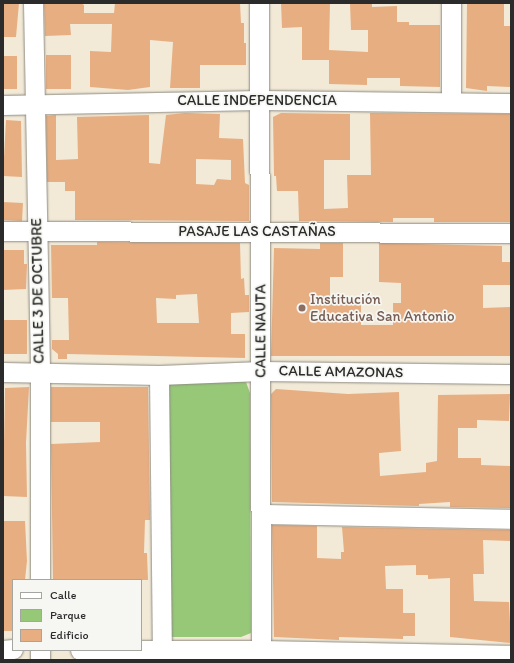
<!DOCTYPE html>
<meta charset="utf-8">
<style>
body{margin:0}
#map{position:relative;width:514px;height:663px;overflow:hidden;background:#f2ead7;font-family:Itim,sans-serif}
div>[style]{position:absolute}
.green>*{inset:0;background:#96c878}
.building>*{inset:0;background:#e7ae82;transform-origin:0 0}
.roads{filter:drop-shadow(0 0 1px #8e8a81) drop-shadow(0 0 1px #8e8a81)}
.minor>*{height:19px;margin:-9.5px;padding:0 9.5px;transform-origin:9.5px;border-radius:9.5px;background:#fff}
.dots>*{width:11px;height:11px;translate:-50% -50%;box-sizing:border-box;border:2px solid #f6f6f2;border-radius:50%}
span{translate:-50% -50%;white-space:nowrap;text-align:center;line-height:1.15;-webkit-text-stroke:3.5px #f6f6f2;paint-order:stroke}
.street-label{font-size:15px;color:#2b2b2b}
.education-label{font-size:15px;color:#785e54}
.left{translate:0 -50%;text-align:left}
.frame{position:absolute;inset:0;border:4px solid #2b2b2b;pointer-events:none}
.legend{position:absolute;left:12px;top:579px;width:130px;height:72px;box-sizing:border-box;background:#f6f6f2;border:1px solid #a5a5a2;margin:0;padding:5px 7px;list-style:none;font-size:12px;color:#2b2b2b}
.legend li{display:flex;align-items:center;gap:8px;height:20px}
.legend b{width:20px;border:1px solid #a5a5a2}
</style>
<div id="map">
<div class="green">
<div style="clip-path:polygon(171px 382px,246px 382px,250px 393px,251px 633px,241px 637px,172px 637px,166px 624px,165px 390px)"></div>
</div>
<div class="building">
<div style="clip-path:polygon(3px 3px,19px 3px,16px 37px,3px 37px)"></div>
<div style="clip-path:polygon(44px 3px,81px 3px,84px 5px,84px 13px,114px 13px,115px 3px,240px 3px,241px 23px,244px 23px,244px 43px,246px 43px,246px 65px,200px 65px,200px 88px,170px 88px,173px 42px,150px 40px,150px 87px,128px 90px,90px 87px,90px 51px,111px 52px,112px 24px,70px 24px,71px 35px,45px 36px)"></div>
<div style="clip-path:polygon(281px 3px,330px 3px,329px 50px,368px 52px,368px 30px,351px 30px,350px 3px,372px 3px,372px 7px,397px 6px,397px 22px,409px 22px,409px 25px,440px 25px,440px 87px,400px 86px,400px 78px,367px 78px,367px 85px,329px 84px,329px 60px,302px 60px,302px 27px,282px 28px)"></div>
<div style="clip-path:polygon(467px 3px,504px 3px,504px 26px,511px 26px,511px 87px,487px 86px,487px 91px,466px 88px)"></div>
<div style="left:46px;top:55px;width:25px;height:34px"></div>
<div style="left:3px;top:56px;width:14px;height:33px"></div>
<div style="clip-path:polygon(evenodd,185px 113px,220px 114px,219px 138px,243px 139px,245px 183px,249px 185px,249px 221px,75px 220px,75px 191px,65px 191px,65px 182px,47px 182px,46px 116px,56px 115px,56px 160px,78px 159px,77px 117px,149px 115px,149px 163px,160px 164px,166px 115px,185px 113px,196px 159px,231px 160px,231px 180px,217px 179px,214px 185px,196px 184px,196px 159px)"></div>
<div style="clip-path:polygon(281px 113px,350px 114px,350px 160px,324px 160px,324px 209px,348px 208px,347px 175px,371px 175px,370px 113px,511px 114px,511px 222px,434px 222px,434px 218px,393px 218px,393px 222px,299px 221px,298px 191px,277px 191px,276px 176px,274px 176px,273px 117px)"></div>
<div style="clip-path:polygon(6px 120px,21px 121px,22px 177px,3px 176px)"></div>
<div style="left:3px;top:202px;width:20px;height:18px;rotate:3deg"></div>
<div style="clip-path:polygon(evenodd,97px 242px,240px 243px,241px 279px,244px 278px,245px 295px,249px 295px,249px 312px,231px 313px,231px 334px,245px 334px,245px 358px,67px 354px,67px 359px,58px 359px,58px 354px,52px 349px,52px 340px,69px 340px,68px 298px,52px 298px,51px 245px,97px 245px,97px 242px,197px 294px,199px 323px,157px 323px,156px 298px,176px 299px,176px 295px,197px 294px)"></div>
<div style="clip-path:polygon(320px 243px,343px 243px,343px 277px,330px 277px,330px 297px,353px 297px,353px 304px,361px 304px,361px 325px,393px 325px,393px 303px,401px 303px,401px 283px,379px 282px,379px 243px,502px 246px,502px 262px,511px 262px,511px 285px,483px 285px,483px 308px,511px 307px,511px 356px,271px 356px,274px 248px,320px 249px)"></div>
<div style="clip-path:polygon(3px 250px,24px 250px,24px 264px,27px 264px,26px 289px,3px 290px)"></div>
<div style="left:3px;top:320px;width:24px;height:34px"></div>
<div style="clip-path:polygon(29px 387px,26px 443px,27px 497px,3px 496px,5px 388px)"></div>
<div style="clip-path:polygon(51px 387px,148px 387px,150px 520px,145px 520px,144px 553px,147px 553px,148px 580px,53px 580px,51px 444px,100px 442px,100px 422px,51px 422px)"></div>
<div style="clip-path:polygon(276px 389px,348px 394px,399px 392px,401px 451px,379px 453px,380px 476px,426px 472px,426px 463px,437px 461px,438px 395px,510px 394px,509px 421px,477px 420px,477px 428px,458px 428px,458px 458px,481px 458px,481px 465px,511px 466px,511px 508px,450px 507px,450px 502px,419px 504px,419px 506px,272px 502px,271px 394px)"></div>
<div style="clip-path:polygon(3px 521px,25px 521px,27px 561px,25px 580px,13px 580px,13px 631px,3px 631px)"></div>
<div style="clip-path:polygon(272px 525px,317px 526px,317px 558px,341px 559px,341px 552px,344px 552px,342px 527px,511px 530px,511px 541px,483px 540px,484px 574px,473px 574px,474px 601px,509px 602px,511px 643px,450px 637px,450px 578px,428px 579px,428px 575px,416px 575px,416px 565px,385px 566px,386px 589px,403px 589px,403px 613px,415px 613px,415px 636px,403px 636px,403px 639px,339px 637px,339px 640px,274px 637px)"></div>
</div>
<div class="roads">
<div class="minor">
<div style="left:33px;top:3px;width:370px;rotate:88.9deg"></div>
<div style="left:40px;top:373px;width:207px;rotate:90deg"></div>
<div style="left:259px;top:3px;width:657px;rotate:89.83deg"></div>
<div style="left:451px;top:102px;width:99px;rotate:-90deg"></div>
<div style="left:3px;top:105px;width:257px;rotate:-1.1deg"></div>
<div style="left:260px;top:100px;width:251px;rotate:0.7deg"></div>
<div style="left:3px;top:231px;width:508px;rotate:0.23deg"></div>
<div style="left:3px;top:372px;width:156px;rotate:1.1deg"></div>
<div style="left:159px;top:375px;width:102px;rotate:-2.2deg"></div>
<div style="left:261px;top:371px;width:250px;rotate:0.7deg"></div>
<div style="left:159px;top:375px;width:277px;rotate:89.4deg"></div>
<div style="left:261px;top:514px;width:250px;rotate:1.1deg"></div>
<div style="left:3px;top:650px;width:10px;rotate:-6deg"></div>
<div style="left:40px;top:650px;width:10px;rotate:90deg"></div>
<div style="left:80px;top:650px;width:181px"></div>
<div style="left:261px;top:650px;width:250px;rotate:1.1deg"></div>
</div>
</div>
<div class="dots">
<div style="left:302px;top:308px;background:#8d6e63"></div>
</div>
<div class="street-label">
<span style="left:257px;top:101px">CALLE INDEPENDENCIA</span>
<span style="left:257px;top:232px">PASAJE LAS CASTAÑAS</span>
<span style="left:38px;top:291px;rotate:-91deg">CALLE 3 DE OCTUBRE</span>
<span style="left:261px;top:331px;rotate:-90deg">CALLE NAUTA</span>
<span style="left:341px;top:372px;rotate:1deg">CALLE AMAZONAS</span>
</div>
<div class="education-label">
<span class="left" style="left:310px;top:308px">Institución<br>Educativa San Antonio</span>
</div>
<div class="frame"></div>
<ul class="legend">
<li><b style="height:5px;background:#fff"></b>Calle</li>
<li><b style="height:11px;background:#96c878"></b>Parque</li>
<li><b style="height:11px;background:#e7ae82"></b>Edificio</li>
</ul>
</div>
